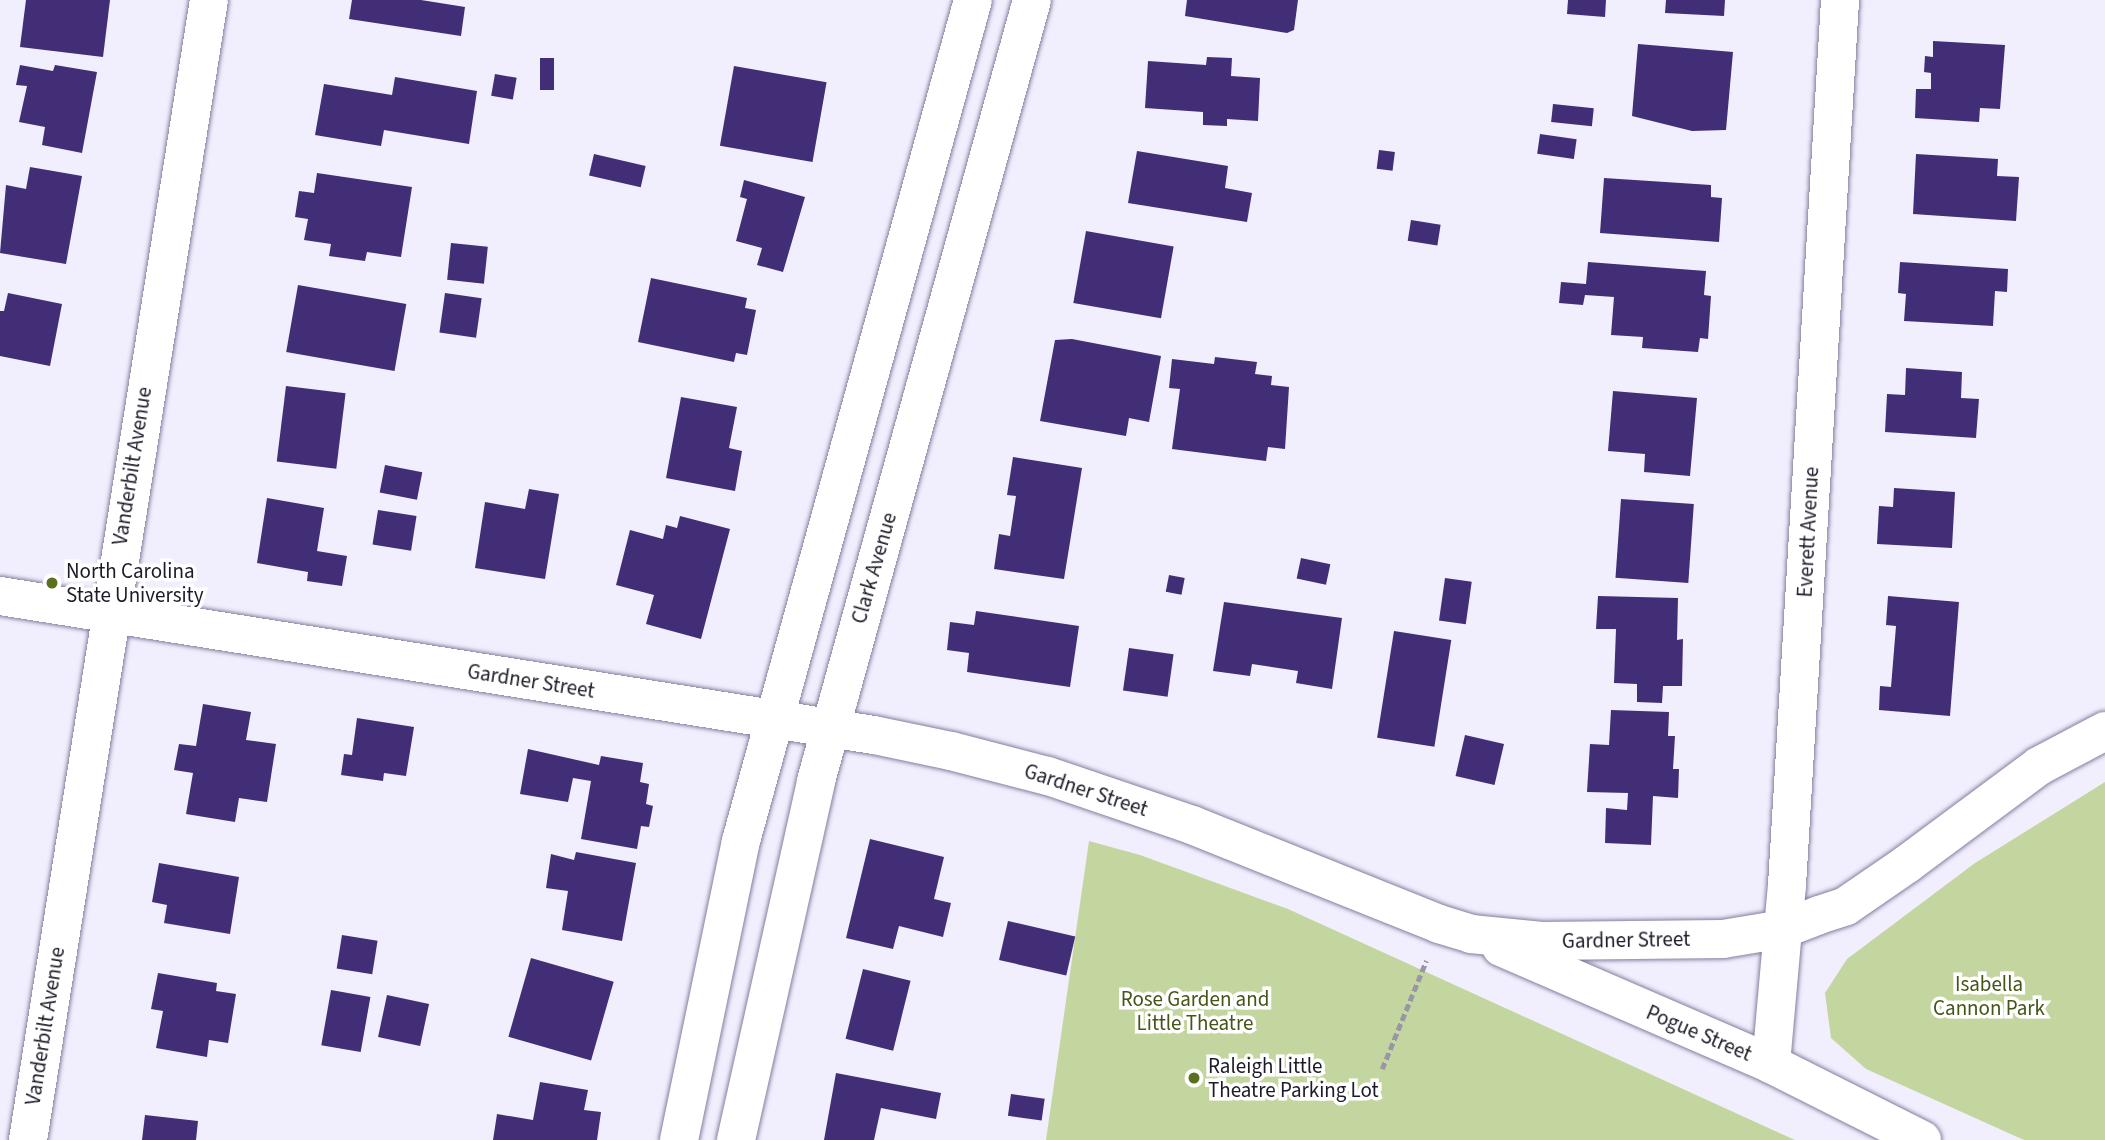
<!DOCTYPE html>
<style>
body{margin:0}
#map{position:relative;width:2105px;height:1140px;overflow:hidden;background:#f1effe;font-family:"Source Sans 3",sans-serif}
div>[style]{position:absolute}
.green>*{inset:0;background:#c3d6a0}
.building>*{inset:0;background:#412e76;transform-origin:0 0}
.path>*{height:4.5px;margin-top:-2.25px;transform-origin:0;background:repeating-linear-gradient(90deg,#9997a5 0 7px,transparent 0 10.5px)}
.roads{filter:drop-shadow(0 0 2px #837e9f) drop-shadow(0 0 2px #837e9f)}
.minor>*{height:38px;margin:-19px;padding:0 19px;transform-origin:19px;border-radius:19px;background:#fff}
.major>*{height:38px;margin:-19px;padding:0 19px;transform-origin:19px;border-radius:19px;background:#fff}
.dots>*{width:19px;height:19px;translate:-50% -50%;box-sizing:border-box;border:4px solid #fff;border-radius:50%}
span{translate:-50% -50%;white-space:nowrap;text-align:center;line-height:1.15;-webkit-text-stroke:7px #fff;paint-order:stroke}
.street-label{font-size:21px;color:#1c1a27}
.poi-label{font-size:21px;color:#1c1a27}
.left{translate:0 -50%;text-align:left}
.park-label{font-size:21px;color:#455517}
</style>
<div id="map">
<div class="green">
<div style="clip-path:polygon(2105px 782px,2105px 1140px,2024px 1140px,1866px 1069px,1831px 1038px,1825px 993px,1847px 959px,1975px 863px)"></div>
<div style="clip-path:polygon(1089px 841px,1140px 855px,1288px 909px,1795px 1140px,1046px 1140px)"></div>
</div>
<div class="building">
<div style="clip-path:polygon(26px 0,110px 0,103px 57px,20px 47px)"></div>
<div style="clip-path:polygon(352px 0,421px 0,465px 7px,461px 36px,349px 19px)"></div>
<div style="clip-path:polygon(1187px 0,1298px 0,1294px 30px,1287px 33px,1185px 16px)"></div>
<div style="clip-path:polygon(1568px 0,1606px 0,1605px 17px,1567px 14px)"></div>
<div style="clip-path:polygon(1666px 0,1725px 0,1724px 16px,1665px 13px)"></div>
<div style="clip-path:polygon(1933px 41px,2005px 45px,2000px 109px,1980px 108px,1979px 122px,1915px 118px,1916px 89px,1931px 89px,1931px 73px,1924px 72px,1925px 56px,1933px 57px)"></div>
<div style="clip-path:polygon(1638px 44px,1733px 52px,1726px 130px,1692px 131px,1632px 116px)"></div>
<div style="clip-path:polygon(1207px 57px,1232px 58px,1231px 76px,1260px 78px,1258px 121px,1227px 119px,1227px 126px,1203px 125px,1203px 112px,1145px 108px,1148px 61px,1206px 65px)"></div>
<div style="left:540px;top:58px;width:14px;height:32px"></div>
<div style="clip-path:polygon(20px 65px,53px 71px,55px 65px,97px 72px,82px 153px,42px 145px,45px 127px,19px 122px,27px 86px,16px 85px)"></div>
<div style="left:734px;top:66px;width:94px;height:81px;rotate:10deg"></div>
<div style="left:495px;top:74px;width:22px;height:22px;rotate:10deg"></div>
<div style="clip-path:polygon(395px 77px,477px 91px,469px 144px,384px 130px,381px 146px,315px 135px,324px 84px,392px 95px)"></div>
<div style="left:1553px;top:104px;width:41px;height:18px;rotate:6deg"></div>
<div style="left:1540px;top:134px;width:37px;height:20px;rotate:8deg"></div>
<div style="left:1379px;top:150px;width:16px;height:19px;rotate:7deg"></div>
<div style="clip-path:polygon(1137px 151px,1228px 166px,1225px 188px,1252px 193px,1247px 222px,1128px 203px)"></div>
<div style="left:594px;top:154px;width:53px;height:22px;rotate:13deg"></div>
<div style="clip-path:polygon(1916px 154px,1998px 159px,1997px 176px,2019px 177px,2016px 221px,1913px 214px)"></div>
<div style="clip-path:polygon(30px 167px,82px 176px,66px 264px,0 253px,6px 185px,26px 189px)"></div>
<div style="clip-path:polygon(317px 173px,412px 187px,401px 257px,367px 252px,365px 261px,329px 256px,331px 244px,304px 240px,308px 219px,295px 217px,299px 191px,314px 193px)"></div>
<div style="clip-path:polygon(1604px 178px,1711px 185px,1711px 197px,1722px 198px,1719px 242px,1600px 233px)"></div>
<div style="clip-path:polygon(744px 180px,805px 197px,783px 272px,757px 265px,762px 248px,736px 241px,747px 199px,740px 197px)"></div>
<div style="left:1411px;top:220px;width:30px;height:21px;rotate:9deg"></div>
<div style="left:1086px;top:231px;width:89px;height:73px;rotate:10deg"></div>
<div style="left:451px;top:243px;width:37px;height:37px;rotate:6deg"></div>
<div style="clip-path:polygon(1588px 262px,1706px 271px,1704px 295px,1711px 296px,1708px 339px,1700px 338px,1698px 352px,1642px 348px,1643px 337px,1611px 335px,1614px 297px,1585px 295px,1583px 305px,1559px 303px,1561px 282px,1586px 284px)"></div>
<div style="clip-path:polygon(1900px 262px,2008px 269px,2007px 292px,1995px 291px,1993px 326px,1904px 321px,1906px 294px,1898px 293px)"></div>
<div style="clip-path:polygon(651px 278px,747px 298px,745px 308px,756px 310px,747px 355px,736px 353px,734px 362px,638px 342px)"></div>
<div style="left:298px;top:285px;width:110px;height:68px;rotate:10deg"></div>
<div style="clip-path:polygon(8px 293px,62px 304px,50px 366px,0 356px,0 311px,4px 311px)"></div>
<div style="left:445px;top:293px;width:37px;height:40px;rotate:8deg"></div>
<div style="clip-path:polygon(1072px 339px,1161px 356px,1149px 422px,1129px 418px,1126px 436px,1040px 421px,1055px 340px)"></div>
<div style="clip-path:polygon(1215px 357px,1257px 362px,1255px 374px,1272px 376px,1271px 385px,1289px 387px,1285px 449px,1268px 447px,1266px 461px,1172px 449px,1180px 389px,1169px 388px,1172px 359px,1214px 364px)"></div>
<div style="clip-path:polygon(1906px 368px,1962px 372px,1961px 398px,1979px 399px,1976px 438px,1885px 432px,1887px 394px,1905px 395px)"></div>
<div style="left:286px;top:386px;width:60px;height:76px;rotate:7deg"></div>
<div style="clip-path:polygon(1613px 391px,1697px 398px,1690px 476px,1644px 472px,1645px 454px,1608px 451px)"></div>
<div style="clip-path:polygon(681px 397px,737px 407px,729px 448px,742px 451px,735px 491px,666px 478px)"></div>
<div style="clip-path:polygon(1013px 457px,1082px 468px,1064px 579px,994px 569px,999px 534px,1010px 536px,1016px 496px,1007px 495px)"></div>
<div style="left:385px;top:465px;width:38px;height:28px;rotate:11deg"></div>
<div style="clip-path:polygon(1894px 488px,1955px 492px,1952px 548px,1877px 544px,1879px 506px,1893px 507px)"></div>
<div style="clip-path:polygon(529px 489px,559px 494px,545px 579px,475px 568px,485px 502px,525px 509px)"></div>
<div style="clip-path:polygon(267px 498px,324px 508px,317px 551px,347px 556px,342px 586px,307px 581px,308px 572px,257px 563px)"></div>
<div style="left:1621px;top:499px;width:73px;height:79px;rotate:4deg"></div>
<div style="left:378px;top:510px;width:39px;height:35px;rotate:9deg"></div>
<div style="clip-path:polygon(680px 516px,730px 529px,701px 639px,646px 624px,654px 595px,616px 585px,630px 530px,663px 539px,666px 525px,677px 528px)"></div>
<div style="left:1301px;top:558px;width:30px;height:21px;rotate:12deg"></div>
<div style="left:1169px;top:575px;width:16px;height:17px;rotate:11deg"></div>
<div style="left:1445px;top:578px;width:27px;height:43px;rotate:8deg"></div>
<div style="clip-path:polygon(1598px 596px,1678px 598px,1677px 640px,1683px 639px,1682px 686px,1663px 686px,1662px 703px,1637px 702px,1637px 684px,1614px 683px,1616px 629px,1596px 629px)"></div>
<div style="clip-path:polygon(1888px 596px,1959px 602px,1950px 716px,1879px 710px,1880px 686px,1891px 687px,1896px 626px,1886px 625px)"></div>
<div style="clip-path:polygon(1224px 602px,1342px 618px,1332px 689px,1296px 683px,1298px 671px,1252px 664px,1250px 676px,1213px 671px)"></div>
<div style="clip-path:polygon(976px 611px,1079px 626px,1070px 687px,967px 672px,969px 653px,947px 650px,950px 622px,974px 625px)"></div>
<div style="left:1394px;top:631px;width:58px;height:108px;rotate:9deg"></div>
<div style="left:1129px;top:648px;width:45px;height:43px;rotate:8deg"></div>
<div style="clip-path:polygon(203px 704px,251px 712px,246px 740px,276px 744px,267px 802px,239px 798px,235px 822px,186px 814px,193px 773px,174px 770px,179px 744px,196px 746px)"></div>
<div style="clip-path:polygon(1611px 710px,1669px 712px,1668px 736px,1675px 736px,1673px 769px,1679px 769px,1678px 798px,1653px 796px,1651px 845px,1605px 843px,1606px 808px,1627px 810px,1628px 793px,1587px 792px,1590px 744px,1609px 745px)"></div>
<div style="clip-path:polygon(357px 718px,414px 727px,406px 776px,384px 773px,383px 781px,341px 775px,344px 754px,352px 755px)"></div>
<div style="left:1465px;top:735px;width:40px;height:42px;rotate:13deg"></div>
<div style="clip-path:polygon(528px 749px,599px 765px,601px 756px,643px 763px,640px 782px,649px 784px,646px 804px,653px 806px,649px 827px,641px 826px,637px 849px,581px 839px,591px 781px,573px 778px,568px 802px,520px 794px)"></div>
<div style="clip-path:polygon(870px 839px,944px 857px,934px 899px,951px 903px,943px 937px,899px 926px,893px 949px,846px 938px)"></div>
<div style="clip-path:polygon(576px 852px,636px 863px,622px 941px,562px 930px,568px 891px,546px 888px,551px 854px,574px 860px)"></div>
<div style="clip-path:polygon(159px 863px,239px 877px,230px 934px,164px 923px,167px 905px,152px 902px)"></div>
<div style="left:1008px;top:921px;width:69px;height:40px;rotate:13deg"></div>
<div style="left:342px;top:935px;width:36px;height:34px;rotate:9deg"></div>
<div style="left:531px;top:958px;width:86px;height:82px;rotate:16deg"></div>
<div style="left:863px;top:969px;width:49px;height:72px;rotate:14deg"></div>
<div style="clip-path:polygon(158px 973px,217px 983px,216px 991px,236px 994px,228px 1043px,209px 1040px,207px 1057px,156px 1048px,163px 1011px,151px 1009px)"></div>
<div style="left:331px;top:990px;width:40px;height:56px;rotate:10deg"></div>
<div style="left:387px;top:995px;width:43px;height:43px;rotate:12deg"></div>
<div style="clip-path:polygon(836px 1073px,941px 1093px,936px 1119px,881px 1108px,874px 1140px,824px 1140px)"></div>
<div style="clip-path:polygon(540px 1082px,588px 1090px,584px 1110px,601px 1112px,597px 1140px,493px 1140px,497px 1114px,533px 1120px)"></div>
<div style="left:1011px;top:1094px;width:34px;height:22px;rotate:8deg"></div>
<div style="clip-path:polygon(145px 1115px,198px 1121px,196px 1140px,142px 1140px)"></div>
</div>
<div class="path">
<div style="left:1382px;top:1069px;width:117px;rotate:-67.8deg"></div>
</div>
<div class="roads">
<div class="minor">
<div style="left:0;top:596px;width:885px;rotate:9.04deg"></div>
<div style="left:874px;top:735px;width:79px;rotate:11.7deg"></div>
<div style="left:951px;top:751px;width:100px;rotate:14.5deg"></div>
<div style="left:1048px;top:776px;width:152px;rotate:18.8deg"></div>
<div style="left:1192px;top:825px;width:266px;rotate:21.8deg"></div>
<div style="left:1439px;top:924px;width:34px;rotate:17deg"></div>
<div style="left:1471px;top:934px;width:71px;rotate:5.6deg"></div>
<div style="left:1542px;top:941px;width:181px;rotate:-0.6deg"></div>
<div style="left:1723px;top:939px;width:61px;rotate:-9.5deg"></div>
<div style="left:1783px;top:929px;width:39px;rotate:-21deg"></div>
<div style="left:1819px;top:915px;width:28px;rotate:-18deg"></div>
<div style="left:1846px;top:906px;width:74px;rotate:-34.5deg"></div>
<div style="left:1907px;top:864px;width:164px;rotate:-36.6deg"></div>
<div style="left:2039px;top:766px;width:75px;rotate:-27.9deg"></div>
<div style="left:1501px;top:947px;width:294px;rotate:23.4deg"></div>
<div style="left:1771px;top:1064px;width:169px;rotate:26.7deg"></div>
<div style="left:1771px;top:1064px;width:180px;rotate:-84.9deg"></div>
<div style="left:1787px;top:885px;width:887px;rotate:-86.57deg"></div>
<div style="left:28px;top:1140px;width:1154px;rotate:-80.98deg"></div>
</div>
<div class="major">
<div style="left:679px;top:1140px;width:305px;rotate:-78.3deg"></div>
<div style="left:741px;top:841px;width:872px;rotate:-74.58deg"></div>
<div style="left:736px;top:1140px;width:368px;rotate:-77.4deg"></div>
<div style="left:816px;top:781px;width:810px;rotate:-74.54deg"></div>
</div>
</div>
<div class="dots">
<div style="left:52px;top:583px;background:#5a701f"></div>
<div style="left:1194px;top:1078px;background:#5a701f"></div>
</div>
<div class="street-label">
<span style="left:132px;top:466px;rotate:-81deg">Vanderbilt Avenue</span>
<span style="left:1808px;top:532px;rotate:-87deg">Everett Avenue</span>
<span style="left:874px;top:568px;rotate:-74deg">Clark Avenue</span>
<span style="left:531px;top:681px;rotate:9deg">Gardner Street</span>
<span style="left:1086px;top:790px;rotate:18deg">Gardner Street</span>
<span style="left:1626px;top:940px;rotate:-1deg">Gardner Street</span>
<span style="left:45px;top:1026px;rotate:-81deg">Vanderbilt Avenue</span>
<span style="left:1699px;top:1033px;rotate:23deg">Pogue Street</span>
</div>
<div class="poi-label">
<span class="left" style="left:66px;top:583px">North Carolina<br>State University</span>
<span class="left" style="left:1208px;top:1078px">Raleigh Little<br>Theatre Parking Lot</span>
</div>
<div class="park-label">
<span style="left:1989px;top:996px">Isabella<br>Cannon Park</span>
<span style="left:1195px;top:1011px">Rose Garden and<br>Little Theatre</span>
</div>
</div>
